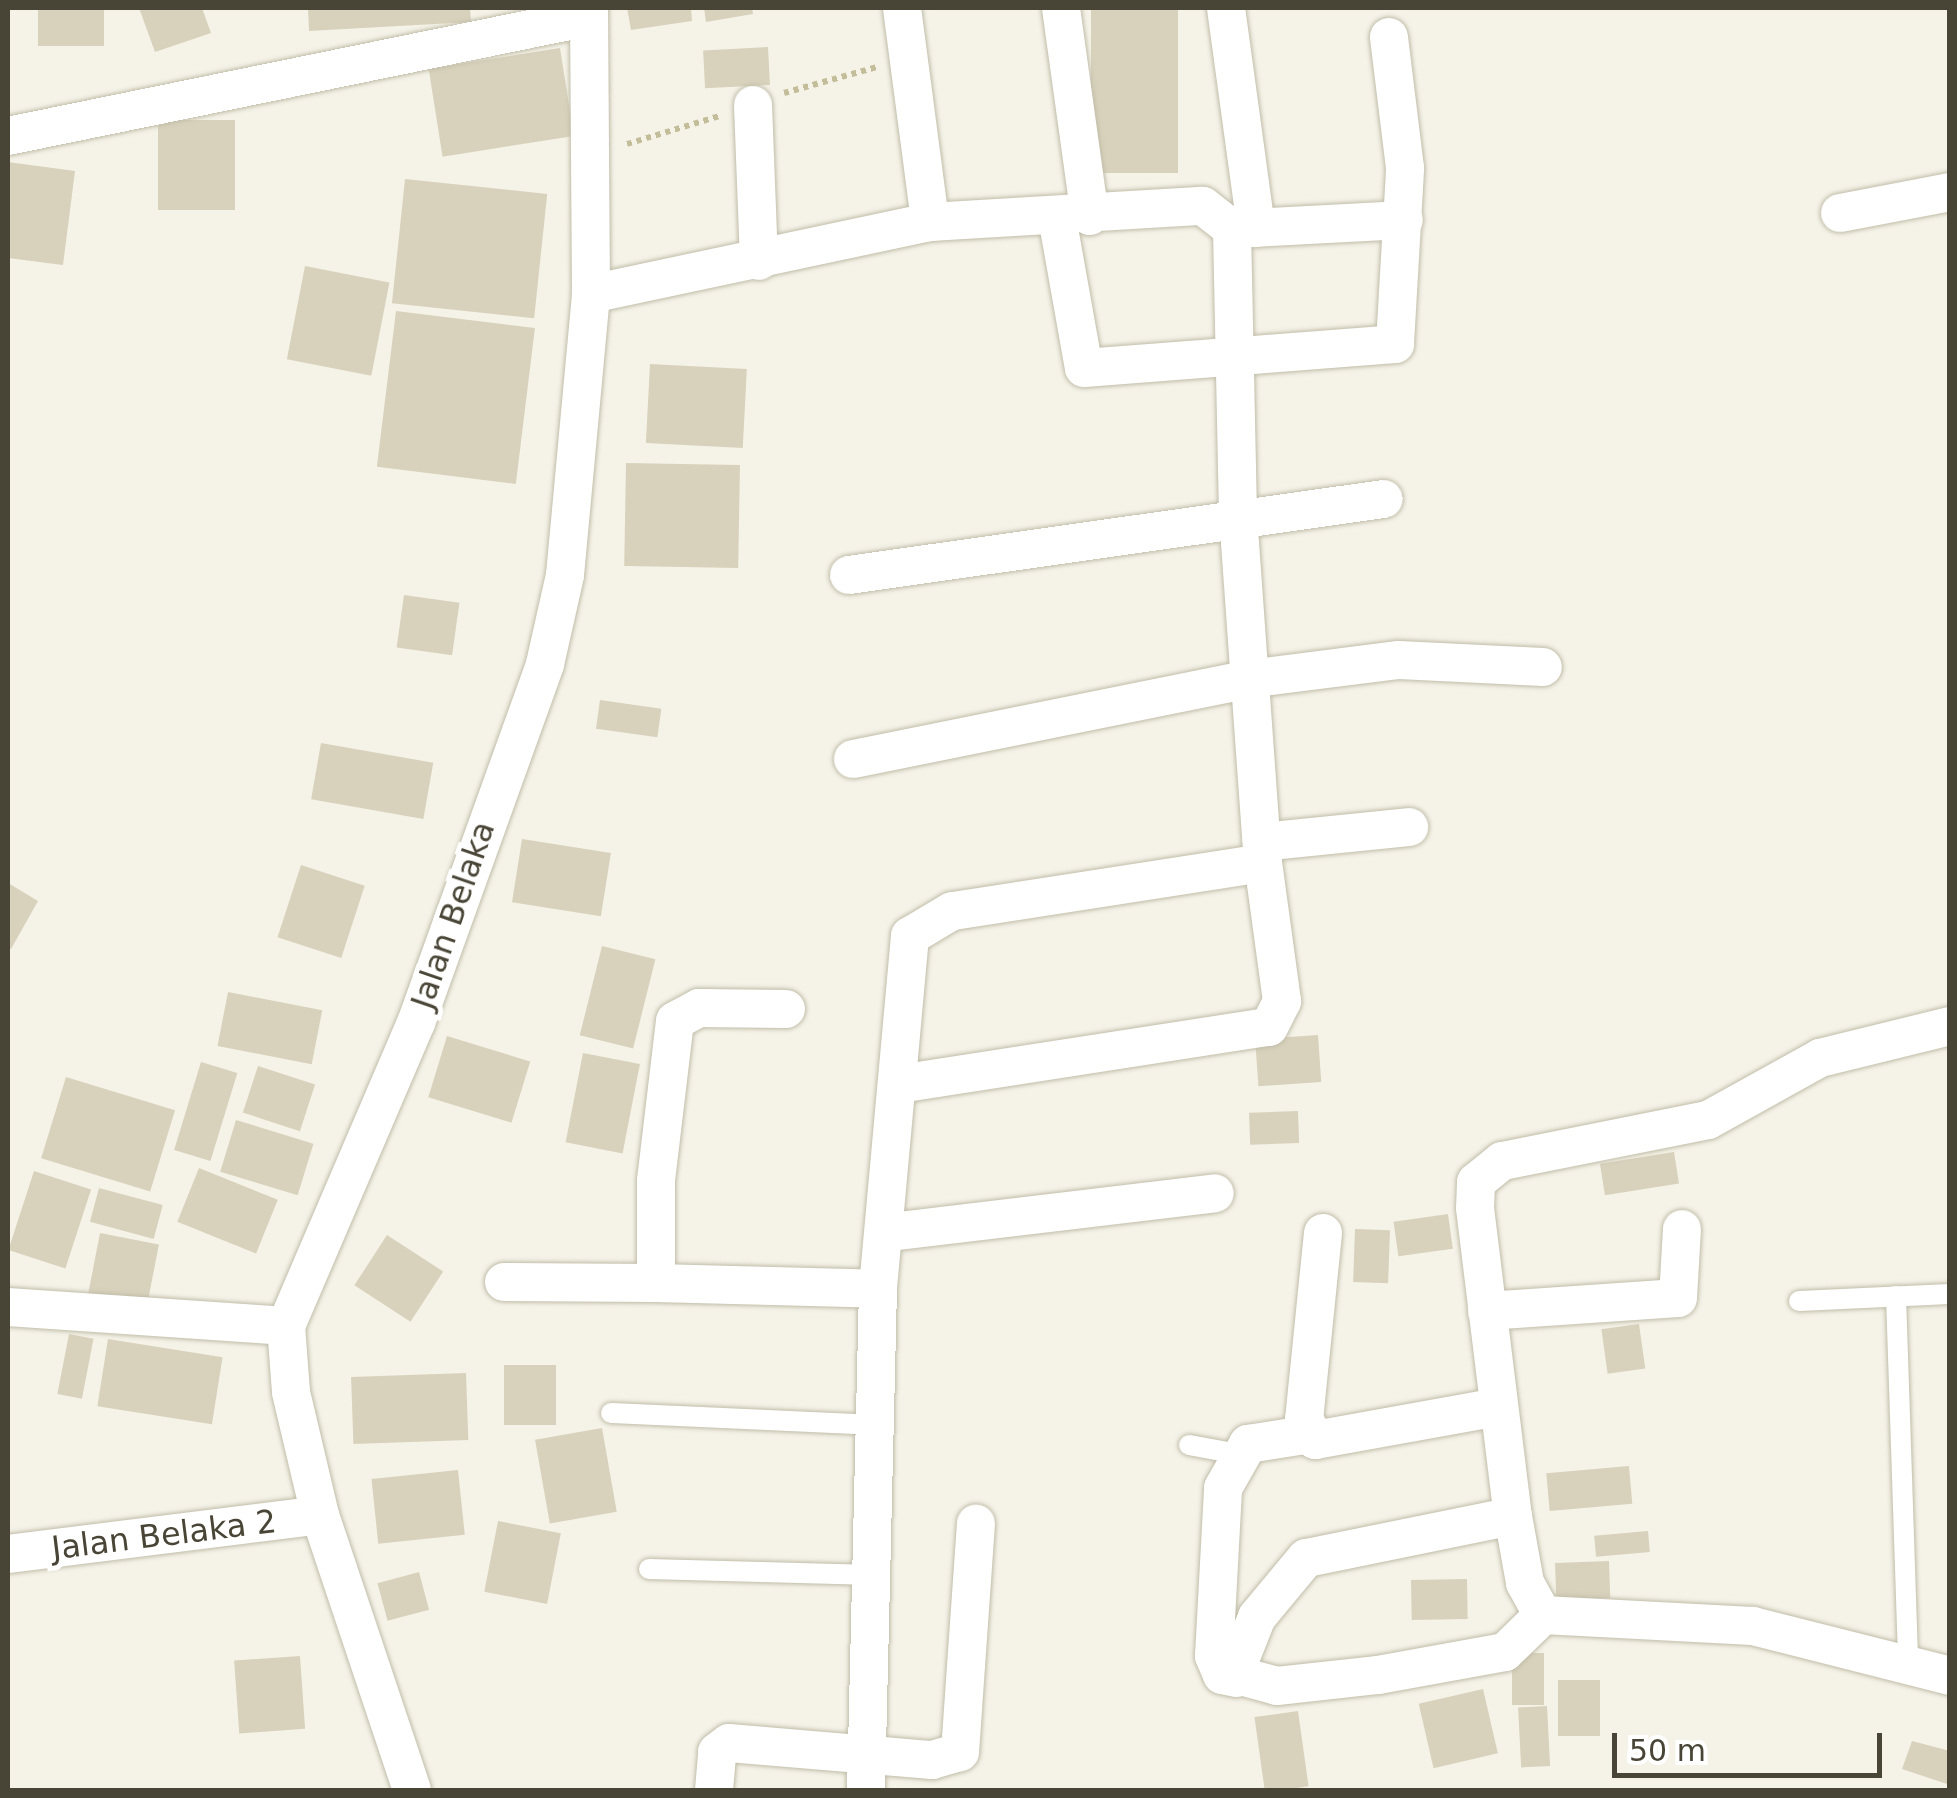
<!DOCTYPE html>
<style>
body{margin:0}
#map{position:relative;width:1957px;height:1798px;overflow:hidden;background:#f5f3e8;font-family:"DejaVu Sans",sans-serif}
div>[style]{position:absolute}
.building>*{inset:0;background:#d8d2bc;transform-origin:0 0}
.path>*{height:6px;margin-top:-3px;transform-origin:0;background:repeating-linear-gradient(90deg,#c4bd99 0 5px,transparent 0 10px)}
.roads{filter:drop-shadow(0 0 2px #c1bda9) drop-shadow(0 0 2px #c1bda9)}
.service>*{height:20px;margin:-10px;padding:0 10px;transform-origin:10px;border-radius:10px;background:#fff}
.minor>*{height:38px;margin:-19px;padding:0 19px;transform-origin:19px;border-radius:19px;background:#fff}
span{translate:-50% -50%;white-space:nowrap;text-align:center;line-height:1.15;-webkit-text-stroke:10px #fff;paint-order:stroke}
.street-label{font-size:32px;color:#494536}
.frame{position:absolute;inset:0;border:10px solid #494536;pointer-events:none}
.scale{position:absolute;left:1612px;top:1733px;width:270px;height:45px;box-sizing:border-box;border:5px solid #494536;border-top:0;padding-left:12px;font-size:30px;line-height:35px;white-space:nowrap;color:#494536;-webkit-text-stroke:8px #fff;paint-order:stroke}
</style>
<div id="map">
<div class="building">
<div style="left:38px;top:8px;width:66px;height:38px"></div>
<div style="clip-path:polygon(139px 8px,202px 8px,211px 33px,155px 52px)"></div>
<div style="clip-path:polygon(308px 8px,470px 8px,471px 22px,309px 31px)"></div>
<div style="clip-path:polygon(627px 8px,691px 8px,692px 21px,631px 30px)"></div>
<div style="clip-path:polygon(704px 8px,752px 8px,753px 14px,706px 22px)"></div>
<div style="left:1091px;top:8px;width:87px;height:165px"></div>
<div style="left:768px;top:47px;width:38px;height:65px;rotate:87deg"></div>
<div style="left:560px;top:48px;width:89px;height:133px;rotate:81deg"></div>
<div style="left:158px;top:120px;width:77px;height:90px"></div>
<div style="clip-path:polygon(8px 162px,75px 171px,63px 265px,8px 258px)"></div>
<div style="left:405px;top:179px;width:143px;height:125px;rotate:6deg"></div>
<div style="left:305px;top:266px;width:86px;height:95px;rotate:11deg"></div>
<div style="left:396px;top:311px;width:140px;height:157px;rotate:7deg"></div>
<div style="left:650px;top:364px;width:97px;height:79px;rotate:3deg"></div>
<div style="left:626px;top:463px;width:114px;height:103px;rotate:1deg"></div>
<div style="left:404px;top:595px;width:56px;height:53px;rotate:8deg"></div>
<div style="left:600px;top:700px;width:62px;height:29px;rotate:8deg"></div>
<div style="left:321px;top:743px;width:114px;height:57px;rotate:10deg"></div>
<div style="left:522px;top:839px;width:90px;height:64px;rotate:9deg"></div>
<div style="left:301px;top:865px;width:67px;height:76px;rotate:18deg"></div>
<div style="clip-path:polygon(8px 883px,38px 901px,11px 949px,8px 947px)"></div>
<div style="left:602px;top:946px;width:55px;height:92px;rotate:14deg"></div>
<div style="left:228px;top:992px;width:96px;height:55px;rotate:11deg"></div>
<div style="left:1318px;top:1035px;width:47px;height:63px;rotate:86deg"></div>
<div style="left:447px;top:1036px;width:87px;height:64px;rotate:17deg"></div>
<div style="left:583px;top:1053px;width:58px;height:91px;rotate:11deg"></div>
<div style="left:201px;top:1062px;width:38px;height:92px;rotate:17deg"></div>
<div style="left:258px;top:1066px;width:60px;height:49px;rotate:18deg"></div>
<div style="left:66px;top:1077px;width:114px;height:85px;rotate:17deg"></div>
<div style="left:1298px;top:1111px;width:32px;height:49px;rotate:88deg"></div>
<div style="left:236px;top:1120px;width:81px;height:54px;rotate:17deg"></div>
<div style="left:1674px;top:1152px;width:32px;height:75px;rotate:81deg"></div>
<div style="left:199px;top:1168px;width:85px;height:58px;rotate:22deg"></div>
<div style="left:34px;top:1171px;width:60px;height:83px;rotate:18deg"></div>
<div style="left:99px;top:1188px;width:66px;height:35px;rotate:15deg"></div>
<div style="left:1448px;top:1214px;width:35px;height:55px;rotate:82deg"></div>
<div style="left:1355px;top:1229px;width:35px;height:53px;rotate:2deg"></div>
<div style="left:100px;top:1233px;width:60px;height:63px;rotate:11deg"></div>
<div style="left:387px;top:1235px;width:67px;height:60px;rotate:33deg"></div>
<div style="left:1639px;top:1324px;width:45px;height:38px;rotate:82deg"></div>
<div style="left:69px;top:1334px;width:25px;height:61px;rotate:11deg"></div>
<div style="left:108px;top:1339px;width:116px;height:68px;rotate:9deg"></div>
<div style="left:504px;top:1365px;width:52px;height:60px"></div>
<div style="left:466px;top:1373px;width:67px;height:115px;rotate:88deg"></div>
<div style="left:602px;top:1428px;width:85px;height:68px;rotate:80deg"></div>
<div style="left:1629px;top:1466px;width:38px;height:83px;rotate:85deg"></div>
<div style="left:458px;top:1470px;width:65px;height:87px;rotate:84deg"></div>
<div style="left:498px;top:1521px;width:64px;height:72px;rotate:11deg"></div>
<div style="left:1648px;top:1531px;width:21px;height:54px;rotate:85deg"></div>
<div style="left:1609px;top:1561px;width:37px;height:54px;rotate:88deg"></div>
<div style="left:419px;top:1572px;width:39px;height:43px;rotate:75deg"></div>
<div style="left:1467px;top:1579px;width:40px;height:56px;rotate:89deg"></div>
<div style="left:1512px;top:1653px;width:32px;height:52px"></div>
<div style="left:300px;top:1656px;width:73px;height:66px;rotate:86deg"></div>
<div style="left:1558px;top:1680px;width:42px;height:56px"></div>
<div style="left:1483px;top:1689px;width:66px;height:66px;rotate:77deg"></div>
<div style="left:1547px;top:1706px;width:60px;height:29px;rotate:87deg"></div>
<div style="left:1298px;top:1711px;width:76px;height:44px;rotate:82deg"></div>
<div style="clip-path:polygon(1912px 1741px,1950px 1751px,1950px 1785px,1902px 1769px)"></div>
</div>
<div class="path">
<div style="left:784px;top:93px;width:97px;rotate:-15.6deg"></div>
<div style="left:627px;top:144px;width:97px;rotate:-16.8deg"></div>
</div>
<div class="roads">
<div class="service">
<div style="left:1896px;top:1296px;width:371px;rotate:88.1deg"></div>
<div style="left:1799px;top:1301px;width:151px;rotate:-2.7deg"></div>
<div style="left:611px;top:1413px;width:268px;rotate:2.6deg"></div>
<div style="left:1189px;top:1445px;width:50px;rotate:10.4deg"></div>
<div style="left:649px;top:1569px;width:225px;rotate:1.5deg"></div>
</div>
<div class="minor">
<div style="left:902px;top:8px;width:216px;rotate:82.5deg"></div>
<div style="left:1061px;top:8px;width:210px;rotate:82.1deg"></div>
<div style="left:1226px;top:8px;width:222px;rotate:82.2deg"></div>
<div style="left:753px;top:105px;width:156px;rotate:87.8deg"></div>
<div style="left:8px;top:136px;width:593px;rotate:-11.58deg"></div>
<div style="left:1840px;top:213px;width:112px;rotate:-10.8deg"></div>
<div style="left:1057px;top:217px;width:153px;rotate:79.9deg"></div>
<div style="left:1084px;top:368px;width:312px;rotate:-4.4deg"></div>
<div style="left:1395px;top:344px;width:176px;rotate:-86.7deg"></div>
<div style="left:1405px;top:168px;width:132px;rotate:-97deg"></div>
<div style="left:1232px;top:229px;width:172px;rotate:-3deg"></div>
<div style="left:591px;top:294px;width:347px;rotate:-12deg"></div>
<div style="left:930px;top:222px;width:273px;rotate:-3.4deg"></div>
<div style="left:1203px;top:206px;width:37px;rotate:38deg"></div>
<div style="left:1232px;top:229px;width:286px;rotate:88.8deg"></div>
<div style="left:1238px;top:515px;width:349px;rotate:85.9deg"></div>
<div style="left:1263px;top:863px;width:315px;rotate:171.2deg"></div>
<div style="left:952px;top:911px;width:49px;rotate:149.2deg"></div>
<div style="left:910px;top:936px;width:354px;rotate:95.2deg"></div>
<div style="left:878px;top:1289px;width:501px;rotate:91.37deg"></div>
<div style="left:849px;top:575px;width:540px;rotate:-8.09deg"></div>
<div style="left:853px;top:759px;width:403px;rotate:-11.4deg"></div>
<div style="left:1248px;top:679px;width:152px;rotate:-7.2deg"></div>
<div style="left:1399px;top:660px;width:144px;rotate:2.8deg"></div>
<div style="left:1262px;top:842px;width:148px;rotate:-5.8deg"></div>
<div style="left:786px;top:1009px;width:87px;rotate:-179.3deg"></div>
<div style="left:699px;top:1008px;width:27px;rotate:152deg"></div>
<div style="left:675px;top:1021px;width:161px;rotate:96.8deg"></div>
<div style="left:656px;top:1181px;width:102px;rotate:90deg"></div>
<div style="left:656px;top:1283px;width:222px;rotate:1.5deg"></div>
<div style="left:1950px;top:1026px;width:134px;rotate:166.2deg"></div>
<div style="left:1820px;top:1058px;width:128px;rotate:151deg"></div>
<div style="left:1708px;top:1120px;width:210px;rotate:168.7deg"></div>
<div style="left:1502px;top:1161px;width:33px;rotate:141deg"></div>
<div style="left:1476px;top:1182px;width:26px;rotate:92deg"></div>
<div style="left:1475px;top:1208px;width:310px;rotate:83deg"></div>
<div style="left:1513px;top:1516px;width:68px;rotate:79.8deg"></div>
<div style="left:1525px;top:1583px;width:37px;rotate:61deg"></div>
<div style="left:1543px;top:1615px;width:210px;rotate:3deg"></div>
<div style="left:1753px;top:1626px;width:203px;rotate:14.2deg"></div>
<div style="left:899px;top:1084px;width:374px;rotate:-8.8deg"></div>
<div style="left:1269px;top:1027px;width:29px;rotate:-63deg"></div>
<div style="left:1282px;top:1001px;width:139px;rotate:-97.8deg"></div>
<div style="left:890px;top:1232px;width:327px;rotate:-6.8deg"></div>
<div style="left:1323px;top:1233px;width:187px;rotate:95.8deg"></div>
<div style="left:1304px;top:1419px;width:24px;rotate:62deg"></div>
<div style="left:1315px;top:1440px;width:186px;rotate:-10.2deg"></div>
<div style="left:504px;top:1282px;width:152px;rotate:0.4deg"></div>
<div style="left:8px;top:1307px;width:279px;rotate:3.9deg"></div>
<div style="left:1487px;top:1311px;width:191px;rotate:-3.9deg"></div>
<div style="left:1678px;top:1298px;width:69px;rotate:-86.7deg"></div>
<div style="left:1513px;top:1516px;width:211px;rotate:168.5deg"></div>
<div style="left:1306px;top:1558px;width:77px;rotate:129.7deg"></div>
<div style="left:1257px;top:1617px;width:52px;rotate:111.6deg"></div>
<div style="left:1238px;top:1665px;width:13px;rotate:63deg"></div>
<div style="left:1244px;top:1677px;width:34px;rotate:15deg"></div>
<div style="left:1277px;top:1686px;width:102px;rotate:-6.2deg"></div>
<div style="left:1378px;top:1675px;width:129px;rotate:-10.3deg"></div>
<div style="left:1505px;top:1652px;width:53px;rotate:-44.2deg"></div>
<div style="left:8px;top:1554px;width:314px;rotate:-7.1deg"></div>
<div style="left:1237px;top:1678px;width:15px;rotate:-169deg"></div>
<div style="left:1222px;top:1675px;width:21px;rotate:-113deg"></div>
<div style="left:1214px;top:1656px;width:168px;rotate:-86.9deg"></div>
<div style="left:1223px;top:1488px;width:51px;rotate:-60.4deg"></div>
<div style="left:1248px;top:1444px;width:64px;rotate:-9deg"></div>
<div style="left:412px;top:1790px;width:290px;rotate:-108.5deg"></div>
<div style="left:320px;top:1515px;width:126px;rotate:-103.3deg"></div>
<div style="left:291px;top:1392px;width:66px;rotate:-94.3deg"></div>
<div style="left:286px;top:1326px;width:330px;rotate:-66.8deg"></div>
<div style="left:416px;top:1023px;width:381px;rotate:-70.2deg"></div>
<div style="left:545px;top:664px;width:91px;rotate:-77.3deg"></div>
<div style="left:565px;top:575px;width:282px;rotate:-84.7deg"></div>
<div style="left:591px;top:294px;width:286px;rotate:-90.4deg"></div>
<div style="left:714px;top:1790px;width:38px;rotate:-85deg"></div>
<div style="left:717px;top:1752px;width:15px;rotate:-37deg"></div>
<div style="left:729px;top:1743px;width:204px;rotate:4.8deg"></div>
<div style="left:932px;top:1760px;width:29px;rotate:-16deg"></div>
<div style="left:960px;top:1752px;width:229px;rotate:-86deg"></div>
</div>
</div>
<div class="street-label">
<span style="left:453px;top:915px;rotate:-71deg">Jalan Belaka</span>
<span style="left:164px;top:1535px;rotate:-7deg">Jalan Belaka 2</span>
</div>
<div class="frame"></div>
<div class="scale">50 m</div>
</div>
